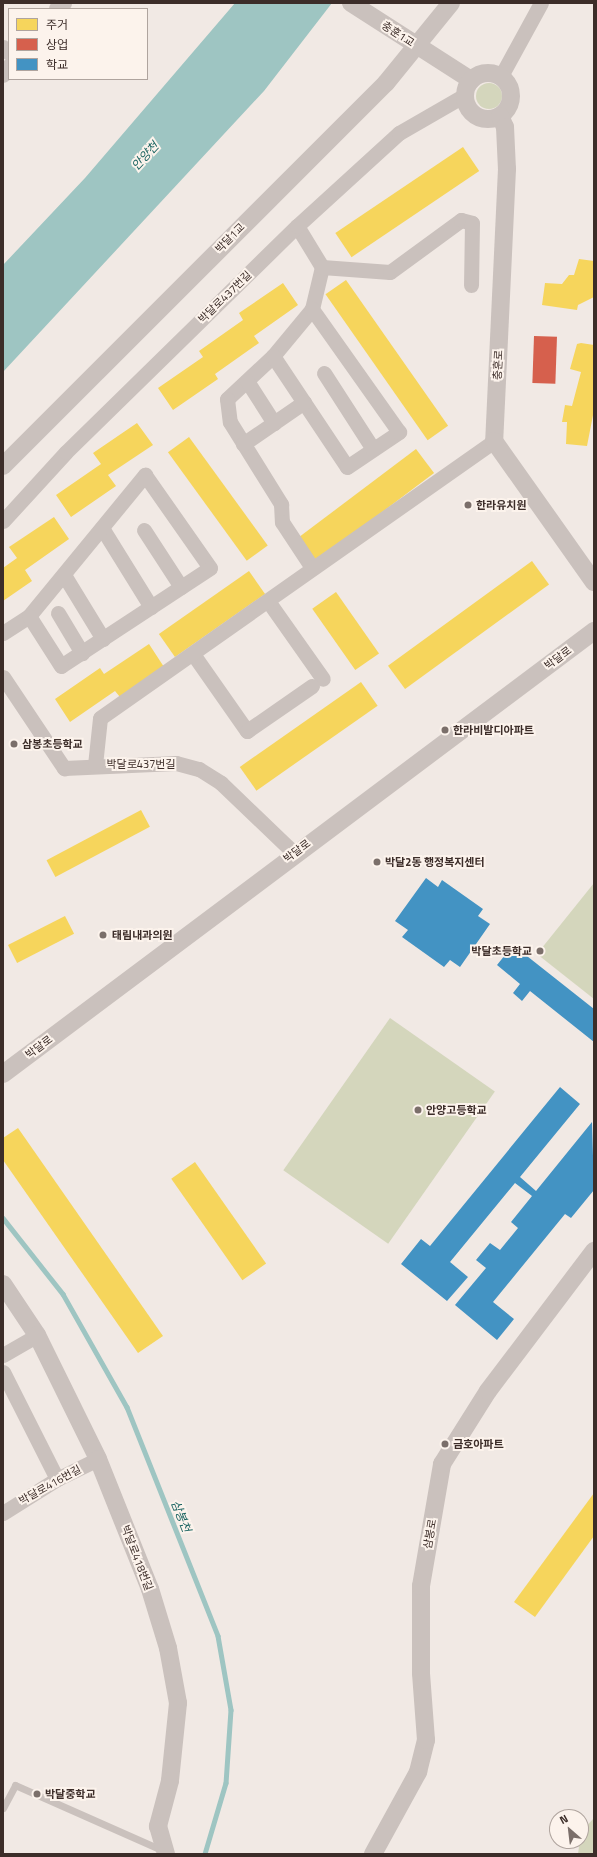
<!DOCTYPE html>
<meta charset="utf-8">
<style>
body{margin:0}
#map{position:relative;width:597px;height:1857px;overflow:hidden;background:#f1e9e4;font-family:"Titillium Web","Noto Sans KR",sans-serif}
div>[style]{position:absolute}
.green>*{inset:0;background:#d4d6bc;transform-origin:0 0}
.round{border-radius:50%}
.water>*{inset:0;background:#9ec5c2}
.homes>*{inset:0;background:#f6d55c;transform-origin:0 0}
.shops>*{inset:0;background:#d6604d;transform-origin:0 0}
.schools>*{inset:0;background:#4393c3}
.stream>*{height:4.5px;margin:-2.25px;padding:0 2.25px;transform-origin:2.25px;border-radius:2.25px;background:#9ec5c2}
.service>*{height:7px;margin:-3.5px;padding:0 3.5px;transform-origin:3.5px;border-radius:3.5px;background:#cac1bd}
.minor>*{height:15px;margin:-7.5px;padding:0 7.5px;transform-origin:7.5px;border-radius:7.5px;background:#cac1bd}
.tertiary>*{height:18px;margin:-9px;padding:0 9px;transform-origin:9px;border-radius:9px;background:#cac1bd}
.tertiary>.ring{margin:-9px;padding:0;box-sizing:content-box;background:none;border:18px solid #cac1bd;border-radius:50%}
.tertiary-bridge>*{height:18px;margin:-9px;padding:0 9px;transform-origin:9px;border-radius:9px;background:#cac1bd}
.dots>*{width:11px;height:11px;translate:-50% -50%;box-sizing:border-box;border:2px solid #fcf3ec;border-radius:50%}
span{translate:-50% -50%;white-space:nowrap;text-align:center;line-height:1.15;-webkit-text-stroke:4px #fcf3ec;paint-order:stroke}
.street-label{font-size:11px;color:#3c2d29}
.poi-label{font-size:11px;color:#3c2d29;font-weight:700}
.left{translate:0 -50%;text-align:left}
.right{translate:-100% -50%;text-align:right}
.water-label{font-size:12px;color:#196360;font-style:italic}
.frame{position:absolute;inset:0;border:4px solid #3c2d29;pointer-events:none}
.legend{position:absolute;left:8px;top:8px;width:140px;height:72px;box-sizing:border-box;background:#fcf3ec;border:1px solid #afa49e;margin:0;padding:5px 7px;list-style:none;font-size:12px;color:#3c2d29}
.legend li{display:flex;align-items:center;gap:8px;height:20px}
.legend b{width:20px;border:1px solid #afa49e}
.north{position:absolute;left:549px;top:1809px;width:40px;height:40px;box-sizing:border-box;background:#fcf3ec;border:1px solid #afa49e;border-radius:50%;rotate:332deg;font-size:11px;font-weight:700;line-height:16px;text-align:center;color:#3c2d29}
.north::after{content:'';display:block;margin:auto;width:14px;height:18px;background:#7b6f6a;clip-path:polygon(50% 0,100% 100%,50% 72%,0 100%)}
</style>
<div id="map">
<div class="green">
<div class="round" style="left:476px;top:83px;width:26px;height:26px"></div>
<div style="clip-path:polygon(594px 883px,594px 999px,537px 954px)"></div>
<div style="left:390px;top:1018px;width:128px;height:186px;rotate:35deg"></div>
<div style="clip-path:polygon(594px 1818px,594px 1854px,578px 1854px,581px 1832px)"></div>
</div>
<div class="water">
<div style="clip-path:polygon(235px 3px,332px 3px,264px 91px,3px 372px,3px 265px,85px 178px)"></div>
</div>
<div class="homes">
<div style="left:463px;top:147px;width:29px;height:154px;rotate:56deg"></div>
<div style="clip-path:polygon(579px 259px,594px 261px,594px 297px,578px 305px,577px 310px,542px 305px,545px 283px,562px 284px,569px 275px,574px 275px)"></div>
<div style="left:346px;top:280px;width:178px;height:25px;rotate:55deg"></div>
<div style="clip-path:polygon(283px 283px,298px 305px,254px 336px,259px 343px,215px 374px,218px 379px,173px 410px,158px 388px,203px 357px,199px 351px,243px 320px,239px 313px)"></div>
<div style="clip-path:polygon(581px 343px,594px 345px,594px 410px,587px 446px,566px 444px,567px 422px,562px 422px,565px 405px,572px 406px,581px 372px,570px 369px,577px 344px)"></div>
<div style="clip-path:polygon(137px 423px,153px 445px,108px 475px,116px 486px,71px 517px,56px 495px,101px 464px,93px 453px)"></div>
<div style="left:189px;top:437px;width:134px;height:26px;rotate:54deg"></div>
<div style="left:416px;top:449px;width:30px;height:148px;rotate:53deg"></div>
<div style="clip-path:polygon(54px 517px,69px 539px,25px 570px,32px 581px,3px 601px,3px 568px,17px 558px,9px 547px)"></div>
<div style="left:532px;top:561px;width:29px;height:178px;rotate:54deg"></div>
<div style="left:249px;top:571px;width:28px;height:110px;rotate:55deg"></div>
<div style="left:336px;top:592px;width:75px;height:29px;rotate:55deg"></div>
<div style="clip-path:polygon(149px 644px,164px 667px,120px 697px,115px 691px,70px 722px,55px 699px,100px 668px,104px 674px)"></div>
<div style="left:361px;top:682px;width:29px;height:148px;rotate:55deg"></div>
<div style="left:141px;top:810px;width:19px;height:107px;rotate:62deg"></div>
<div style="left:65px;top:916px;width:20px;height:64px;rotate:63deg"></div>
<div style="clip-path:polygon(18px 1128px,163px 1336px,138px 1353px,3px 1160px,3px 1138px)"></div>
<div style="left:195px;top:1162px;width:124px;height:29px;rotate:55deg"></div>
<div style="clip-path:polygon(594px 1493px,594px 1536px,535px 1617px,514px 1602px)"></div>
</div>
<div class="shops">
<div style="left:534px;top:336px;width:23px;height:47px;rotate:2deg"></div>
</div>
<div class="schools">
<div style="clip-path:polygon(426px 878px,438px 887px,442px 880px,483px 909px,478px 916px,490px 924px,460px 967px,450px 960px,444px 967px,402px 937px,408px 930px,395px 921px)"></div>
<div style="clip-path:polygon(513px 945px,594px 1009px,594px 1042px,530px 991px,522px 1001px,513px 993px,520px 984px,497px 965px)"></div>
<div style="clip-path:polygon(560px 1087px,580px 1104px,520px 1177px,536px 1191px,592px 1122px,594px 1190px,571px 1218px,565px 1214px,493px 1302px,514px 1319px,497px 1340px,455px 1305px,486px 1268px,476px 1260px,490px 1243px,500px 1250px,518px 1228px,511px 1222px,532px 1196px,515px 1183px,450px 1262px,468px 1277px,447px 1301px,401px 1264px,421px 1239px,430px 1246px)"></div>
</div>
<div class="stream">
<div style="left:3px;top:1218px;width:97px;rotate:51.7deg"></div>
<div style="left:63px;top:1294px;width:130px;rotate:60.5deg"></div>
<div style="left:127px;top:1407px;width:246px;rotate:68.3deg"></div>
<div style="left:218px;top:1636px;width:75px;rotate:80deg"></div>
<div style="left:231px;top:1710px;width:73px;rotate:93.9deg"></div>
<div style="left:226px;top:1783px;width:74px;rotate:106.5deg"></div>
</div>
<div class="service">
<div style="left:3px;top:1808px;width:26px;rotate:-62deg"></div>
<div style="left:15px;top:1785px;width:163px;rotate:23.9deg"></div>
</div>
<div class="minor">
<div style="left:3px;top:47px;width:8px;rotate:45deg"></div>
<div style="left:501px;top:76px;width:83px;rotate:-61.3deg"></div>
<div style="left:297px;top:226px;width:48px;rotate:58.6deg"></div>
<div style="left:322px;top:267px;width:43px;rotate:103.4deg"></div>
<div style="left:312px;top:309px;width:61px;rotate:129.7deg"></div>
<div style="left:273px;top:356px;width:63px;rotate:136.9deg"></div>
<div style="left:227px;top:399px;width:23px;rotate:83deg"></div>
<div style="left:230px;top:422px;width:97px;rotate:58.1deg"></div>
<div style="left:281px;top:504px;width:18px;rotate:87deg"></div>
<div style="left:282px;top:522px;width:53px;rotate:56.6deg"></div>
<div style="left:322px;top:267px;width:68px;rotate:4.2deg"></div>
<div style="left:390px;top:272px;width:88px;rotate:-36.2deg"></div>
<div style="left:461px;top:220px;width:11px;rotate:15deg"></div>
<div style="left:472px;top:223px;width:62px;rotate:90.9deg"></div>
<div style="left:273px;top:356px;width:133px;rotate:56.3deg"></div>
<div style="left:347px;top:467px;width:63px;rotate:-33.9deg"></div>
<div style="left:399px;top:432px;width:151px;rotate:-125.3deg"></div>
<div style="left:324px;top:373px;width:90px;rotate:57.2deg"></div>
<div style="left:247px;top:381px;width:50px;rotate:57.3deg"></div>
<div style="left:243px;top:444px;width:74px;rotate:-34.5deg"></div>
<div style="left:3px;top:521px;width:93px;rotate:-47.6deg"></div>
<div style="left:66px;top:452px;width:323px;rotate:-44.4deg"></div>
<div style="left:297px;top:226px;width:138px;rotate:-42.4deg"></div>
<div style="left:399px;top:133px;width:76px;rotate:-29.9deg"></div>
<div style="left:102px;top:528px;width:93px;rotate:58.2deg"></div>
<div style="left:144px;top:530px;width:68px;rotate:57deg"></div>
<div style="left:64px;top:575px;width:75px;rotate:58.6deg"></div>
<div style="left:268px;top:601px;width:95px;rotate:54.8deg"></div>
<div style="left:58px;top:613px;width:47px;rotate:59deg"></div>
<div style="left:3px;top:633px;width:31px;rotate:-33deg"></div>
<div style="left:29px;top:616px;width:183px;rotate:-50.6deg"></div>
<div style="left:145px;top:475px;width:113px;rotate:55deg"></div>
<div style="left:210px;top:568px;width:178px;rotate:146.7deg"></div>
<div style="left:61px;top:666px;width:59px;rotate:-122.6deg"></div>
<div style="left:193px;top:654px;width:94px;rotate:55deg"></div>
<div style="left:247px;top:731px;width:79px;rotate:-34.7deg"></div>
<div style="left:3px;top:677px;width:110px;rotate:56.2deg"></div>
<div style="left:64px;top:768px;width:112px;rotate:-2.6deg"></div>
<div style="left:176px;top:763px;width:24px;rotate:15deg"></div>
<div style="left:199px;top:769px;width:26px;rotate:32deg"></div>
<div style="left:221px;top:783px;width:101px;rotate:43.8deg"></div>
<div style="left:95px;top:765px;width:47px;rotate:-83.9deg"></div>
<div style="left:100px;top:718px;width:482px;rotate:-35.1deg"></div>
<div style="left:3px;top:1355px;width:39px;rotate:-30deg"></div>
<div style="left:3px;top:1372px;width:120px;rotate:63.2deg"></div>
<div style="left:3px;top:1513px;width:64px;rotate:-32.2deg"></div>
<div style="left:57px;top:1479px;width:46px;rotate:-26deg"></div>
</div>
<div class="tertiary">
<div style="left:351px;top:3px;width:143px;rotate:32.7deg"></div>
<div style="left:58px;top:9px;width:8px;rotate:-50deg"></div>
<div class="ring" style="left:465px;top:73px;width:28px;height:28px"></div>
<div style="left:3px;top:74px;width:8px;rotate:-45deg"></div>
<div style="left:500px;top:116px;width:12px;rotate:66deg"></div>
<div style="left:505px;top:127px;width:42px;rotate:87.3deg"></div>
<div style="left:507px;top:169px;width:272px;rotate:92.7deg"></div>
<div style="left:494px;top:441px;width:173px;rotate:54.7deg"></div>
<div style="left:3px;top:1074px;width:739px;rotate:-36.85deg"></div>
<div style="left:3px;top:1284px;width:61px;rotate:56.3deg"></div>
<div style="left:37px;top:1335px;width:138px;rotate:63.8deg"></div>
<div style="left:98px;top:1459px;width:140px;rotate:68.2deg"></div>
<div style="left:150px;top:1589px;width:62px;rotate:73deg"></div>
<div style="left:168px;top:1648px;width:56px;rotate:79.7deg"></div>
<div style="left:178px;top:1703px;width:78px;rotate:95.9deg"></div>
<div style="left:170px;top:1781px;width:47px;rotate:104.9deg"></div>
<div style="left:158px;top:1826px;width:29px;rotate:74deg"></div>
<div style="left:373px;top:1854px;width:94px;rotate:-61.2deg"></div>
<div style="left:418px;top:1772px;width:33px;rotate:-76deg"></div>
<div style="left:426px;top:1740px;width:67px;rotate:-94.3deg"></div>
<div style="left:421px;top:1673px;width:87px;rotate:-90deg"></div>
<div style="left:421px;top:1586px;width:124px;rotate:-80.2deg"></div>
<div style="left:442px;top:1464px;width:86px;rotate:-57.8deg"></div>
<div style="left:488px;top:1391px;width:176px;rotate:-52.9deg"></div>
</div>
<div class="tertiary-bridge">
<div style="left:3px;top:466px;width:542px;rotate:-45deg"></div>
<div style="left:386px;top:83px;width:103px;rotate:-50.9deg"></div>
</div>
<div class="dots">
<div style="left:468px;top:505px;background:#7b6f6a"></div>
<div style="left:445px;top:730px;background:#7b6f6a"></div>
<div style="left:14px;top:744px;background:#7b6f6a"></div>
<div style="left:377px;top:862px;background:#7b6f6a"></div>
<div style="left:103px;top:935px;background:#7b6f6a"></div>
<div style="left:540px;top:951px;background:#7b6f6a"></div>
<div style="left:418px;top:1110px;background:#7b6f6a"></div>
<div style="left:445px;top:1444px;background:#7b6f6a"></div>
<div style="left:37px;top:1794px;background:#7b6f6a"></div>
</div>
<div class="street-label">
<span style="left:398px;top:34px;rotate:33deg">충훈1교</span>
<span style="left:230px;top:238px;rotate:-45deg">박달1교</span>
<span style="left:225px;top:297px;rotate:-44deg">박달로437번길</span>
<span style="left:498px;top:365px;rotate:-87deg">충훈로</span>
<span style="left:558px;top:658px;rotate:-37deg">박달로</span>
<span style="left:141px;top:764px">박달로437번길</span>
<span style="left:297px;top:851px;rotate:-37deg">박달로</span>
<span style="left:39px;top:1047px;rotate:-37deg">박달로</span>
<span style="left:50px;top:1485px;rotate:-29deg">박달로416번길</span>
<span style="left:430px;top:1534px;rotate:-80deg">삼봉로</span>
<span style="left:137px;top:1558px;rotate:69deg">박달로418번길</span>
</div>
<div class="poi-label">
<span class="left" style="left:476px;top:505px">한라유치원</span>
<span class="left" style="left:453px;top:730px">한라비발디아파트</span>
<span class="left" style="left:22px;top:744px">삼봉초등학교</span>
<span class="left" style="left:385px;top:862px">박달2동 행정복지센터</span>
<span class="left" style="left:112px;top:935px">태림내과의원</span>
<span class="right" style="left:532px;top:951px">박달초등학교</span>
<span class="left" style="left:426px;top:1110px">안양고등학교</span>
<span class="left" style="left:453px;top:1444px">금호아파트</span>
<span class="left" style="left:45px;top:1794px">박달중학교</span>
</div>
<div class="water-label">
<span style="left:145px;top:156px;rotate:-47deg">안양천</span>
<span style="left:181px;top:1516px;rotate:68deg">삼봉천</span>
</div>
<div class="frame"></div>
<ul class="legend">
<li><b style="height:11px;background:#f6d55c"></b>주거</li>
<li><b style="height:11px;background:#d6604d"></b>상업</li>
<li><b style="height:11px;background:#4393c3"></b>학교</li>
</ul>
<div class="north">N</div>
</div>
